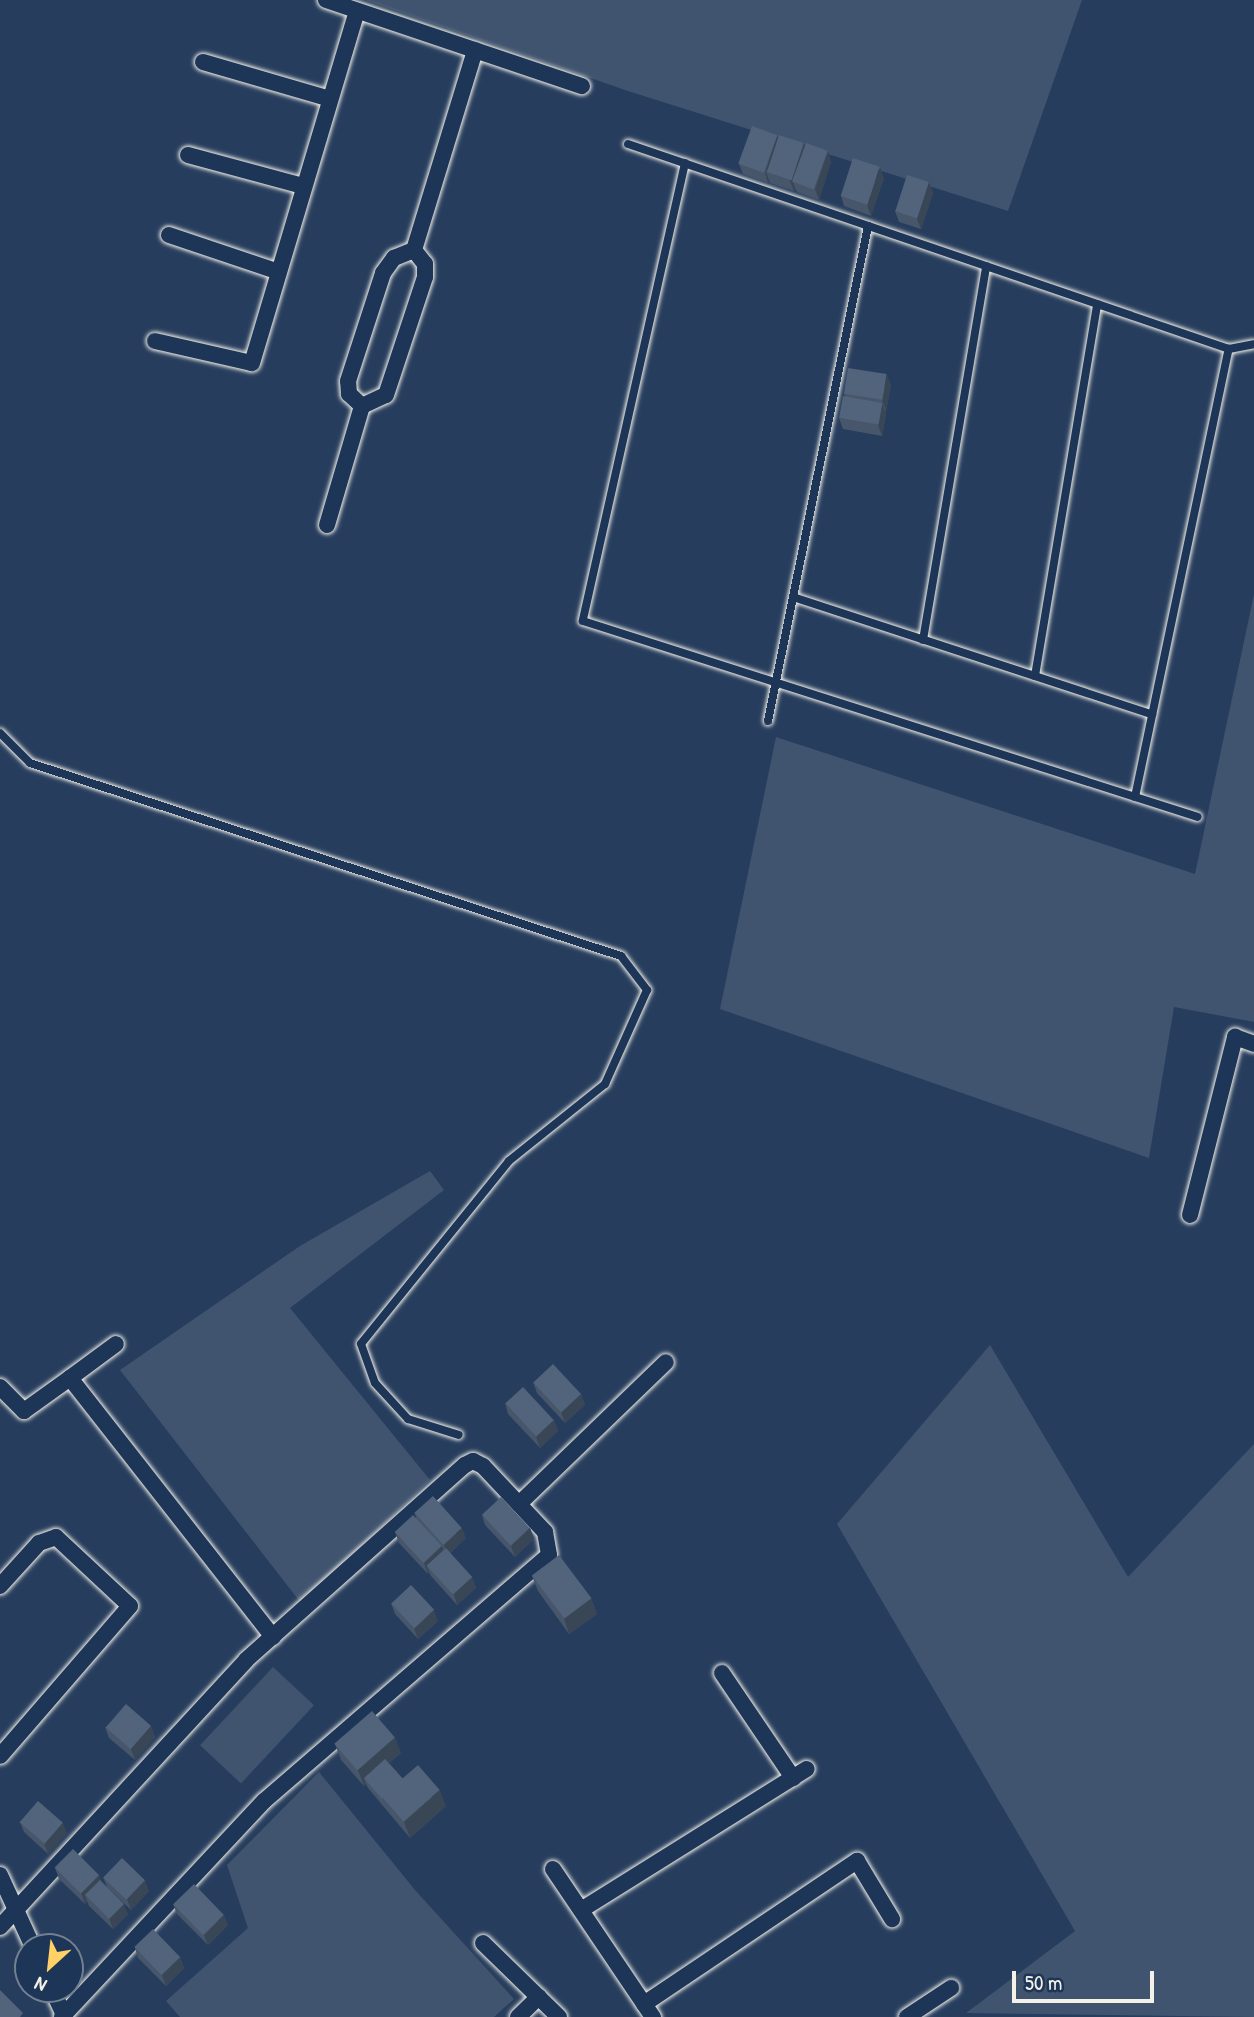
<!DOCTYPE html>
<style>
body{margin:0}
#map{position:relative;width:1254px;height:2017px;overflow:hidden;background:#263d5d;font-family:"Patrick Hand",sans-serif}
div>[style]{position:absolute}
.green>*{inset:0;background:#40546f;transform-origin:0 0}
.roads{filter:drop-shadow(0 0 2px #f4f1e8) drop-shadow(0 0 2px #f4f1e8)}
.service>*{height:8px;margin:-4px;padding:0 4px;transform-origin:4px;border-radius:4px;background:#1d3557}
.minor>*{height:16px;margin:-8px;padding:0 8px;transform-origin:8px;border-radius:8px;background:#1d3557}
.wall>*{inset:0;background:#47566a}
.shaded-wall>*{inset:0;background:#394656}
.building>*{inset:0;background:#52647b;transform-origin:0 0}
span{translate:-50% -50%;white-space:nowrap;text-align:center;line-height:1.15;-webkit-text-stroke:7px #1d3557;paint-order:stroke}
.north{position:absolute;left:14px;top:1933px;width:70px;height:70px;box-sizing:border-box;background:#1d3557;border:2px solid #738091;border-radius:50%;rotate:207deg;font-size:19px;font-weight:700;line-height:28px;text-align:center;color:#f4f1e8}
.north::after{content:'';display:block;margin:auto;width:24px;height:32px;background:#ffd166;clip-path:polygon(50% 0,100% 100%,50% 72%,0 100%)}
.scale{position:absolute;left:1012px;top:1971px;width:142px;height:32px;box-sizing:border-box;border:4px solid #f4f1e8;border-top:0;padding-left:9px;font-size:21px;line-height:24px;white-space:nowrap;color:#f4f1e8;-webkit-text-stroke:5px #1d3557;paint-order:stroke}
</style>
<div id="map">
<div class="green">
<div style="clip-path:polygon(365px 0,1082px 0,1008px 211px,628px 91px)"></div>
<div style="clip-path:polygon(1254px 594px,1254px 1022px,1174px 1007px,1149px 1158px,720px 1009px,776px 737px,1195px 874px)"></div>
<div style="clip-path:polygon(430px 1171px,444px 1190px,290px 1308px,430px 1480px,301px 1603px,120px 1370px,300px 1246px)"></div>
<div style="clip-path:polygon(990px 1345px,1128px 1577px,1254px 1444px,1254px 2017px,966px 2013px,1075px 1931px,837px 1524px)"></div>
<div style="left:273px;top:1667px;width:56px;height:107px;rotate:43deg"></div>
<div style="clip-path:polygon(319px 1772px,415px 1890px,514px 1999px,494px 2017px,180px 2017px,166px 2001px,248px 1928px,227px 1865px)"></div>
</div>
<div class="roads">
<div class="service">
<div style="left:628px;top:144px;width:635px;rotate:18.83deg"></div>
<div style="left:1229px;top:349px;width:25px;rotate:-11deg"></div>
<div style="left:685px;top:163px;width:469px;rotate:102.6deg"></div>
<div style="left:583px;top:621px;width:645px;rotate:17.68deg"></div>
<div style="left:793px;top:597px;width:378px;rotate:18.1deg"></div>
<div style="left:923px;top:640px;width:379px;rotate:-80.4deg"></div>
<div style="left:1035px;top:676px;width:377px;rotate:-80.5deg"></div>
<div style="left:768px;top:721px;width:505px;rotate:-78.58deg"></div>
<div style="left:0;top:733px;width:42px;rotate:45deg"></div>
<div style="left:30px;top:763px;width:622px;rotate:18.09deg"></div>
<div style="left:621px;top:956px;width:43px;rotate:52.6deg"></div>
<div style="left:647px;top:990px;width:103px;rotate:114.1deg"></div>
<div style="left:605px;top:1084px;width:123px;rotate:141.3deg"></div>
<div style="left:509px;top:1161px;width:235px;rotate:129deg"></div>
<div style="left:361px;top:1344px;width:41px;rotate:70.3deg"></div>
<div style="left:375px;top:1383px;width:49px;rotate:47.5deg"></div>
<div style="left:408px;top:1419px;width:53px;rotate:17.4deg"></div>
<div style="left:1135px;top:797px;width:458px;rotate:-78.2deg"></div>
</div>
<div class="minor">
<div style="left:326px;top:0;width:270px;rotate:18.6deg"></div>
<div style="left:203px;top:62px;width:132px;rotate:16.2deg"></div>
<div style="left:188px;top:155px;width:119px;rotate:15.1deg"></div>
<div style="left:169px;top:235px;width:113px;rotate:18.6deg"></div>
<div style="left:155px;top:341px;width:99px;rotate:12.8deg"></div>
<div style="left:252px;top:363px;width:367px;rotate:-73.4deg"></div>
<div style="left:362px;top:406px;width:26px;rotate:-25deg"></div>
<div style="left:386px;top:395px;width:124px;rotate:-71.7deg"></div>
<div style="left:425px;top:277px;width:13px;rotate:-90deg"></div>
<div style="left:425px;top:264px;width:18px;rotate:-128deg"></div>
<div style="left:327px;top:525px;width:124px;rotate:-73.6deg"></div>
<div style="left:362px;top:406px;width:18px;rotate:-137deg"></div>
<div style="left:349px;top:394px;width:13px;rotate:-94deg"></div>
<div style="left:348px;top:381px;width:114px;rotate:-72deg"></div>
<div style="left:383px;top:273px;width:19px;rotate:-54deg"></div>
<div style="left:394px;top:258px;width:22px;rotate:-22deg"></div>
<div style="left:414px;top:250px;width:209px;rotate:-73deg"></div>
<div style="left:1190px;top:1215px;width:184px;rotate:-75.8deg"></div>
<div style="left:1235px;top:1037px;width:20px;rotate:20deg"></div>
<div style="left:70px;top:1378px;width:57px;rotate:-36.5deg"></div>
<div style="left:0;top:1387px;width:34px;rotate:45deg"></div>
<div style="left:24px;top:1411px;width:57px;rotate:-35.7deg"></div>
<div style="left:70px;top:1378px;width:329px;rotate:51.9deg"></div>
<div style="left:519px;top:1504px;width:204px;rotate:-44deg"></div>
<div style="left:0;top:1586px;width:58px;rotate:-47.8deg"></div>
<div style="left:39px;top:1543px;width:18px;rotate:-19deg"></div>
<div style="left:56px;top:1537px;width:101px;rotate:43deg"></div>
<div style="left:130px;top:1606px;width:198px;rotate:130.9deg"></div>
<div style="left:722px;top:1673px;width:127px;rotate:55.9deg"></div>
<div style="left:553px;top:1869px;width:179px;rotate:56deg"></div>
<div style="left:0;top:1875px;width:79px;rotate:65.4deg"></div>
<div style="left:581px;top:1910px;width:266px;rotate:-32deg"></div>
<div style="left:0;top:1927px;width:363px;rotate:-47.3deg"></div>
<div style="left:246px;top:1660px;width:293px;rotate:-41.7deg"></div>
<div style="left:465px;top:1465px;width:9px;rotate:-27deg"></div>
<div style="left:473px;top:1461px;width:11px;rotate:27deg"></div>
<div style="left:483px;top:1466px;width:91px;rotate:46.8deg"></div>
<div style="left:545px;top:1532px;width:23px;rotate:80deg"></div>
<div style="left:549px;top:1555px;width:376px;rotate:139.2deg"></div>
<div style="left:264px;top:1801px;width:296px;rotate:133.1deg"></div>
<div style="left:483px;top:1943px;width:106px;rotate:44.2deg"></div>
<div style="left:52px;top:1989px;width:31px;rotate:65deg"></div>
<div style="left:644px;top:2004px;width:257px;rotate:-33.9deg"></div>
<div style="left:857px;top:1861px;width:68px;rotate:58.9deg"></div>
<div style="left:518px;top:2017px;width:29px;rotate:-44deg"></div>
<div style="left:907px;top:2017px;width:53px;rotate:-33.4deg"></div>
</div>
</div>
<div class="wall">
<div style="clip-path:polygon(777px 135px,778px 138px,805px 147px,828px 151px,831px 162px,819px 200px,797px 192px,795px 188px,794px 191px,770px 183px,769px 180px,768px 183px,743px 174px,739px 164px)"></div>
<div style="clip-path:polygon(884px 178px,871px 216px,844px 206px,841px 196px)"></div>
<div style="clip-path:polygon(929px 182px,933px 193px,921px 229px,899px 222px,895px 211px)"></div>
<div style="clip-path:polygon(891px 385px,886px 411px,885px 411px,886px 414px,882px 436px,843px 429px,839px 418px,845px 396px,844px 394px)"></div>
<div style="clip-path:polygon(533px 1382px,581px 1394px,585px 1405px,565px 1423px,537px 1393px)"></div>
<div style="clip-path:polygon(505px 1403px,554px 1420px,558px 1431px,540px 1448px,508px 1414px)"></div>
<div style="clip-path:polygon(414px 1513px,466px 1538px,450px 1553px,472px 1577px,476px 1588px,457px 1605px,431px 1576px,429px 1572px,428px 1574px,399px 1543px,395px 1532px,416px 1517px)"></div>
<div style="clip-path:polygon(482px 1515px,530px 1528px,534px 1539px,515px 1557px,485px 1525px)"></div>
<div style="clip-path:polygon(532px 1576px,591px 1598px,597px 1614px,569px 1634px,538px 1591px)"></div>
<div style="clip-path:polygon(391px 1603px,438px 1621px,418px 1639px,395px 1614px)"></div>
<div style="clip-path:polygon(151px 1726px,155px 1737px,135px 1760px,109px 1738px,105px 1727px)"></div>
<div style="clip-path:polygon(335px 1744px,401px 1753px,389px 1763px,403px 1779px,446px 1806px,410px 1838px,368px 1788px,366px 1784px,364px 1786px,341px 1760px)"></div>
<div style="clip-path:polygon(20px 1822px,67px 1833px,48px 1854px,24px 1832px)"></div>
<div style="clip-path:polygon(55px 1868px,101px 1882px,128px 1914px,113px 1929px,89px 1906px,87px 1901px,85px 1904px,59px 1879px)"></div>
<div style="clip-path:polygon(103px 1877px,149px 1891px,131px 1910px,107px 1887px)"></div>
<div style="clip-path:polygon(173px 1904px,228px 1925px,208px 1945px,177px 1914px)"></div>
<div style="clip-path:polygon(135px 1948px,180px 1957px,184px 1968px,166px 1986px,138px 1958px)"></div>
</div>
<div class="shaded-wall">
<div style="clip-path:polygon(777px 135px,781px 146px,766px 172px,769px 180px,768px 183px,765px 173px)"></div>
<div style="clip-path:polygon(804px 143px,807px 153px,793px 182px,795px 188px,794px 191px,790px 181px)"></div>
<div style="clip-path:polygon(828px 151px,831px 162px,819px 200px,815px 189px)"></div>
<div style="clip-path:polygon(880px 167px,884px 178px,871px 216px,867px 205px)"></div>
<div style="clip-path:polygon(929px 182px,933px 193px,921px 229px,917px 219px)"></div>
<div style="clip-path:polygon(887px 374px,891px 385px,886px 411px,882px 400px)"></div>
<div style="clip-path:polygon(882px 403px,886px 414px,882px 436px,878px 425px)"></div>
<div style="clip-path:polygon(581px 1394px,585px 1405px,565px 1423px,561px 1412px)"></div>
<div style="clip-path:polygon(554px 1420px,558px 1431px,540px 1448px,536px 1437px)"></div>
<div style="clip-path:polygon(462px 1528px,466px 1538px,447px 1555px,444px 1545px)"></div>
<div style="clip-path:polygon(530px 1528px,534px 1539px,515px 1557px,511px 1546px)"></div>
<div style="clip-path:polygon(442px 1546px,446px 1557px,427px 1566px,429px 1572px,428px 1574px,424px 1563px)"></div>
<div style="clip-path:polygon(472px 1577px,476px 1588px,457px 1605px,454px 1594px)"></div>
<div style="clip-path:polygon(591px 1598px,597px 1614px,569px 1634px,564px 1618px)"></div>
<div style="clip-path:polygon(434px 1610px,438px 1621px,418px 1639px,414px 1628px)"></div>
<div style="clip-path:polygon(151px 1726px,155px 1737px,135px 1760px,131px 1749px)"></div>
<div style="clip-path:polygon(395px 1737px,401px 1753px,368px 1782px,364px 1778px,366px 1784px,364px 1786px,358px 1770px)"></div>
<div style="clip-path:polygon(440px 1790px,446px 1806px,410px 1838px,404px 1822px)"></div>
<div style="clip-path:polygon(63px 1823px,67px 1833px,48px 1854px,44px 1843px)"></div>
<div style="clip-path:polygon(99px 1875px,103px 1885px,85px 1895px,87px 1901px,85px 1904px,81px 1893px)"></div>
<div style="clip-path:polygon(145px 1880px,149px 1891px,131px 1910px,127px 1899px)"></div>
<div style="clip-path:polygon(124px 1904px,128px 1914px,113px 1929px,109px 1918px)"></div>
<div style="clip-path:polygon(224px 1915px,228px 1925px,208px 1945px,204px 1935px)"></div>
<div style="clip-path:polygon(180px 1957px,184px 1968px,166px 1986px,162px 1975px)"></div>
</div>
<div class="building">
<div style="left:752px;top:126px;width:27px;height:40px;rotate:20deg"></div>
<div style="left:779px;top:135px;width:26px;height:39px;rotate:18deg"></div>
<div style="left:806px;top:143px;width:23px;height:41px;rotate:20deg"></div>
<div style="left:853px;top:158px;width:28px;height:40px;rotate:18deg"></div>
<div style="left:907px;top:175px;width:23px;height:38px;rotate:18deg"></div>
<div style="left:848px;top:368px;width:39px;height:26px;rotate:9deg"></div>
<div style="left:843px;top:396px;width:40px;height:22px;rotate:10deg"></div>
<div style="left:553px;top:1364px;width:41px;height:27px;rotate:47deg"></div>
<div style="left:523px;top:1387px;width:45px;height:24px;rotate:47deg"></div>
<div style="left:433px;top:1496px;width:43px;height:25px;rotate:48deg"></div>
<div style="left:501px;top:1497px;width:42px;height:26px;rotate:47deg"></div>
<div style="left:413px;top:1515px;width:42px;height:25px;rotate:47deg"></div>
<div style="left:446px;top:1548px;width:39px;height:26px;rotate:48deg"></div>
<div style="left:559px;top:1555px;width:54px;height:34px;rotate:53deg"></div>
<div style="left:411px;top:1585px;width:34px;height:27px;rotate:47deg"></div>
<div style="left:126px;top:1704px;width:33px;height:31px;rotate:41deg"></div>
<div style="left:372px;top:1711px;width:35px;height:50px;rotate:49deg"></div>
<div style="clip-path:polygon(385px 1759px,403px 1779px,382px 1797px,383px 1798px,382px 1799px,364px 1778px)"></div>
<div style="left:418px;top:1765px;width:33px;height:48px;rotate:49deg"></div>
<div style="left:38px;top:1801px;width:33px;height:28px;rotate:41deg"></div>
<div style="left:73px;top:1849px;width:37px;height:26px;rotate:45deg"></div>
<div style="left:122px;top:1858px;width:32px;height:27px;rotate:44deg"></div>
<div style="left:100px;top:1880px;width:34px;height:21px;rotate:45deg"></div>
<div style="left:194px;top:1884px;width:43px;height:29px;rotate:46deg"></div>
<div style="left:153px;top:1929px;width:39px;height:26px;rotate:46deg"></div>
<div style="clip-path:polygon(0 1990px,23px 2013px,20px 2017px,0 2017px)"></div>
</div>
<div class="north">N</div>
<div class="scale">50 m</div>
</div>
